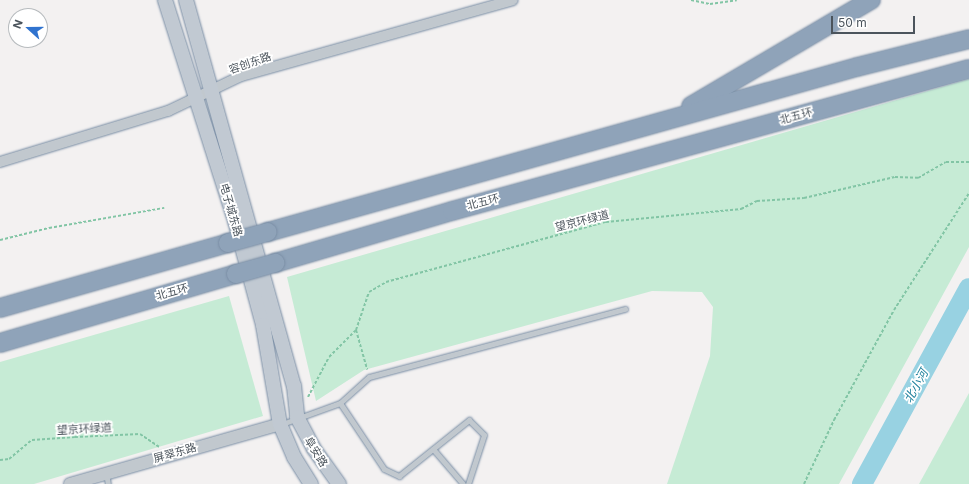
<!DOCTYPE html>
<meta charset="utf-8">
<style>
body{margin:0}
#map{position:relative;width:969px;height:484px;overflow:hidden;background:#f3f1f1;font-family:Inter,"Noto Sans SC",sans-serif}
div>[style]{position:absolute}
.green>*{inset:0;background:#c6ebd5}
.canal>*{height:12px;margin:-6px;padding:0 6px;transform-origin:6px;border-radius:6px;background:#98d2e2}
.river>*{height:20px;margin:-10px;padding:0 10px;transform-origin:10px;border-radius:10px;background:#98d2e2}
.path>*{height:2px;margin-top:-1px;transform-origin:0;background:repeating-linear-gradient(90deg,#82c5a5 0 3px,transparent 0 5px)}
.roads{filter:drop-shadow(0 0 1px #7a8ea5) drop-shadow(0 0 1px #7a8ea5)}
.service>*{height:5px;margin:-2.5px;padding:0 2.5px;transform-origin:2.5px;border-radius:2.5px;background:#c1c8ce}
.minor>*{height:10px;margin:-5px;padding:0 5px;transform-origin:5px;border-radius:5px;background:#c1c8ce}
.tertiary>*{height:12px;margin:-6px;padding:0 6px;transform-origin:6px;border-radius:6px;background:#c1c8ce}
.secondary>*{height:14px;margin:-7px;padding:0 7px;transform-origin:7px;border-radius:7px;background:#c1c9d2}
.motorway>*{height:18px;margin:-9px;padding:0 9px;transform-origin:9px;border-radius:9px;background:#8fa3b9}
.bridges{filter:drop-shadow(0 0 1px #7a8ea5) drop-shadow(0 0 1px #7a8ea5)}
.motorway-bridge>*{height:18px;margin:-9px;padding:0 9px;transform-origin:9px;border-radius:9px;background:#8fa3b9}
span{translate:-50% -50%;white-space:nowrap;text-align:center;line-height:1.15;-webkit-text-stroke:3.5px #fff;paint-order:stroke}
.street-label{font-size:11px;color:#4b545c}
.water-label{font-size:12px;color:#1e809c;font-style:italic}
.north{position:absolute;left:8px;top:8px;width:40px;height:40px;box-sizing:border-box;background:#fff;border:1px solid #b7bbbe;border-radius:50%;rotate:291deg;font-size:11px;font-weight:700;line-height:16px;text-align:center;color:#4b545c}
.north::after{content:'';display:block;margin:auto;width:14px;height:18px;background:#3073cf;clip-path:polygon(50% 0,100% 100%,50% 72%,0 100%)}
.scale{position:absolute;left:831px;top:16px;width:84px;height:18px;box-sizing:border-box;border:2px solid #4b545c;border-top:0;padding-left:5px;font-size:12px;line-height:14px;white-space:nowrap;color:#4b545c;-webkit-text-stroke:3px #fff;paint-order:stroke}
</style>
<div id="map">
<div class="green">
<div style="clip-path:polygon(969px 79px,969px 247px,839px 484px,667px 484px,710px 356px,713px 307px,702px 292px,652px 291px,364px 370px,316px 401px,287px 277px)"></div>
<div style="clip-path:polygon(229px 296px,263px 416px,34px 484px,0 484px,0 362px)"></div>
<div style="clip-path:polygon(969px 393px,969px 484px,919px 484px)"></div>
</div>
<div class="canal">
<div style="left:968px;top:290px;width:1px"></div>
</div>
<div class="river">
<div style="left:862px;top:484px;width:223px;rotate:-61.4deg"></div>
</div>
<div class="path">
<div style="left:691px;top:0;width:19px;rotate:12deg"></div>
<div style="left:710px;top:4px;width:27px;rotate:-8deg"></div>
<div style="left:0;top:240px;width:50px;rotate:-13.8deg"></div>
<div style="left:49px;top:228px;width:117px;rotate:-9.9deg"></div>
<div style="left:356px;top:330px;width:41px;rotate:74.2deg"></div>
<div style="left:308px;top:397px;width:45px;rotate:-62.3deg"></div>
<div style="left:329px;top:357px;width:38px;rotate:-45deg"></div>
<div style="left:356px;top:330px;width:40px;rotate:-71.1deg"></div>
<div style="left:369px;top:292px;width:20px;rotate:-30deg"></div>
<div style="left:386px;top:282px;width:228px;rotate:-15.3deg"></div>
<div style="left:606px;top:222px;width:136px;rotate:-5.5deg"></div>
<div style="left:741px;top:209px;width:18px;rotate:-27deg"></div>
<div style="left:757px;top:201px;width:47px;rotate:-3.7deg"></div>
<div style="left:804px;top:198px;width:93px;rotate:-13deg"></div>
<div style="left:895px;top:177px;width:23px;rotate:2deg"></div>
<div style="left:918px;top:178px;width:32px;rotate:-30deg"></div>
<div style="left:946px;top:162px;width:23px"></div>
<div style="left:0;top:460px;width:9px;rotate:-6deg"></div>
<div style="left:9px;top:459px;width:30px;rotate:-40deg"></div>
<div style="left:32px;top:440px;width:43px;rotate:-4deg"></div>
<div style="left:75px;top:437px;width:65px;rotate:-2.6deg"></div>
<div style="left:140px;top:434px;width:23px;rotate:34deg"></div>
<div style="left:804px;top:484px;width:71px;rotate:-64.9deg"></div>
<div style="left:834px;top:420px;width:125px;rotate:-61.4deg"></div>
<div style="left:894px;top:310px;width:139px;rotate:-57.3deg"></div>
</div>
<div class="roads">
<div class="service">
<div style="left:340px;top:403px;width:39px;rotate:-42deg"></div>
<div style="left:369px;top:377px;width:265px;rotate:-14.9deg"></div>
<div style="left:282px;top:424px;width:62px;rotate:-19.9deg"></div>
<div style="left:340px;top:403px;width:79px;rotate:56.3deg"></div>
<div style="left:384px;top:469px;width:17px;rotate:25deg"></div>
<div style="left:399px;top:476px;width:90px;rotate:-38.7deg"></div>
<div style="left:469px;top:420px;width:21px;rotate:45deg"></div>
<div style="left:484px;top:435px;width:52px;rotate:108.1deg"></div>
<div style="left:433px;top:449px;width:46px;rotate:49.4deg"></div>
<div style="left:106px;top:473px;width:11px;rotate:80deg"></div>
</div>
<div class="minor">
<div style="left:0;top:162px;width:176px;rotate:-16.9deg"></div>
<div style="left:168px;top:111px;width:81px;rotate:-25.6deg"></div>
<div style="left:241px;top:76px;width:282px;rotate:-15.6deg"></div>
</div>
<div class="tertiary">
<div style="left:70px;top:484px;width:218px;rotate:-15.9deg"></div>
</div>
<div class="secondary">
<div style="left:165px;top:0;width:232px;rotate:72.4deg"></div>
<div style="left:235px;top:221px;width:108px;rotate:74.9deg"></div>
<div style="left:263px;top:325px;width:100px;rotate:80.3deg"></div>
<div style="left:280px;top:424px;width:36px;rotate:67deg"></div>
<div style="left:294px;top:457px;width:32px;rotate:58deg"></div>
<div style="left:186px;top:0;width:401px;rotate:74.4deg"></div>
<div style="left:294px;top:386px;width:31px;rotate:84deg"></div>
<div style="left:297px;top:417px;width:36px;rotate:62deg"></div>
<div style="left:314px;top:449px;width:43px;rotate:54.5deg"></div>
</div>
<div class="motorway">
<div style="left:691px;top:106px;width:209px;rotate:-30.5deg"></div>
<div style="left:268px;top:232px;width:612px;rotate:-15.65deg"></div>
<div style="left:857px;top:67px;width:115px;rotate:-14deg"></div>
<div style="left:275px;top:263px;width:184px;rotate:-16.4deg"></div>
<div style="left:452px;top:211px;width:536px;rotate:-15.36deg"></div>
<div style="left:0;top:308px;width:237px;rotate:-15.9deg"></div>
<div style="left:0;top:343px;width:246px;rotate:-16.3deg"></div>
</div>
</div>
<div class="bridges">
<div class="motorway-bridge">
<div style="left:228px;top:243px;width:41px;rotate:-15.4deg"></div>
<div style="left:236px;top:274px;width:41px;rotate:-15.8deg"></div>
</div>
</div>
<div class="street-label">
<span style="left:250px;top:63px;rotate:-19deg">容创东路</span>
<span style="left:796px;top:116px;rotate:-15deg">北五环</span>
<span style="left:483px;top:202px;rotate:-15deg">北五环</span>
<span style="left:231px;top:210px;rotate:74deg">电子城东路</span>
<span style="left:582px;top:221px;rotate:-14deg">望京环绿道</span>
<span style="left:172px;top:292px;rotate:-16deg">北五环</span>
<span style="left:84px;top:429px;rotate:-3deg">望京环绿道</span>
<span style="left:316px;top:452px;rotate:59deg">阜安路</span>
<span style="left:175px;top:453px;rotate:-16deg">屏翠东路</span>
</div>
<div class="water-label">
<span style="left:916px;top:386px;rotate:-61deg">北小河</span>
</div>
<div class="north">N</div>
<div class="scale">50 m</div>
</div>
